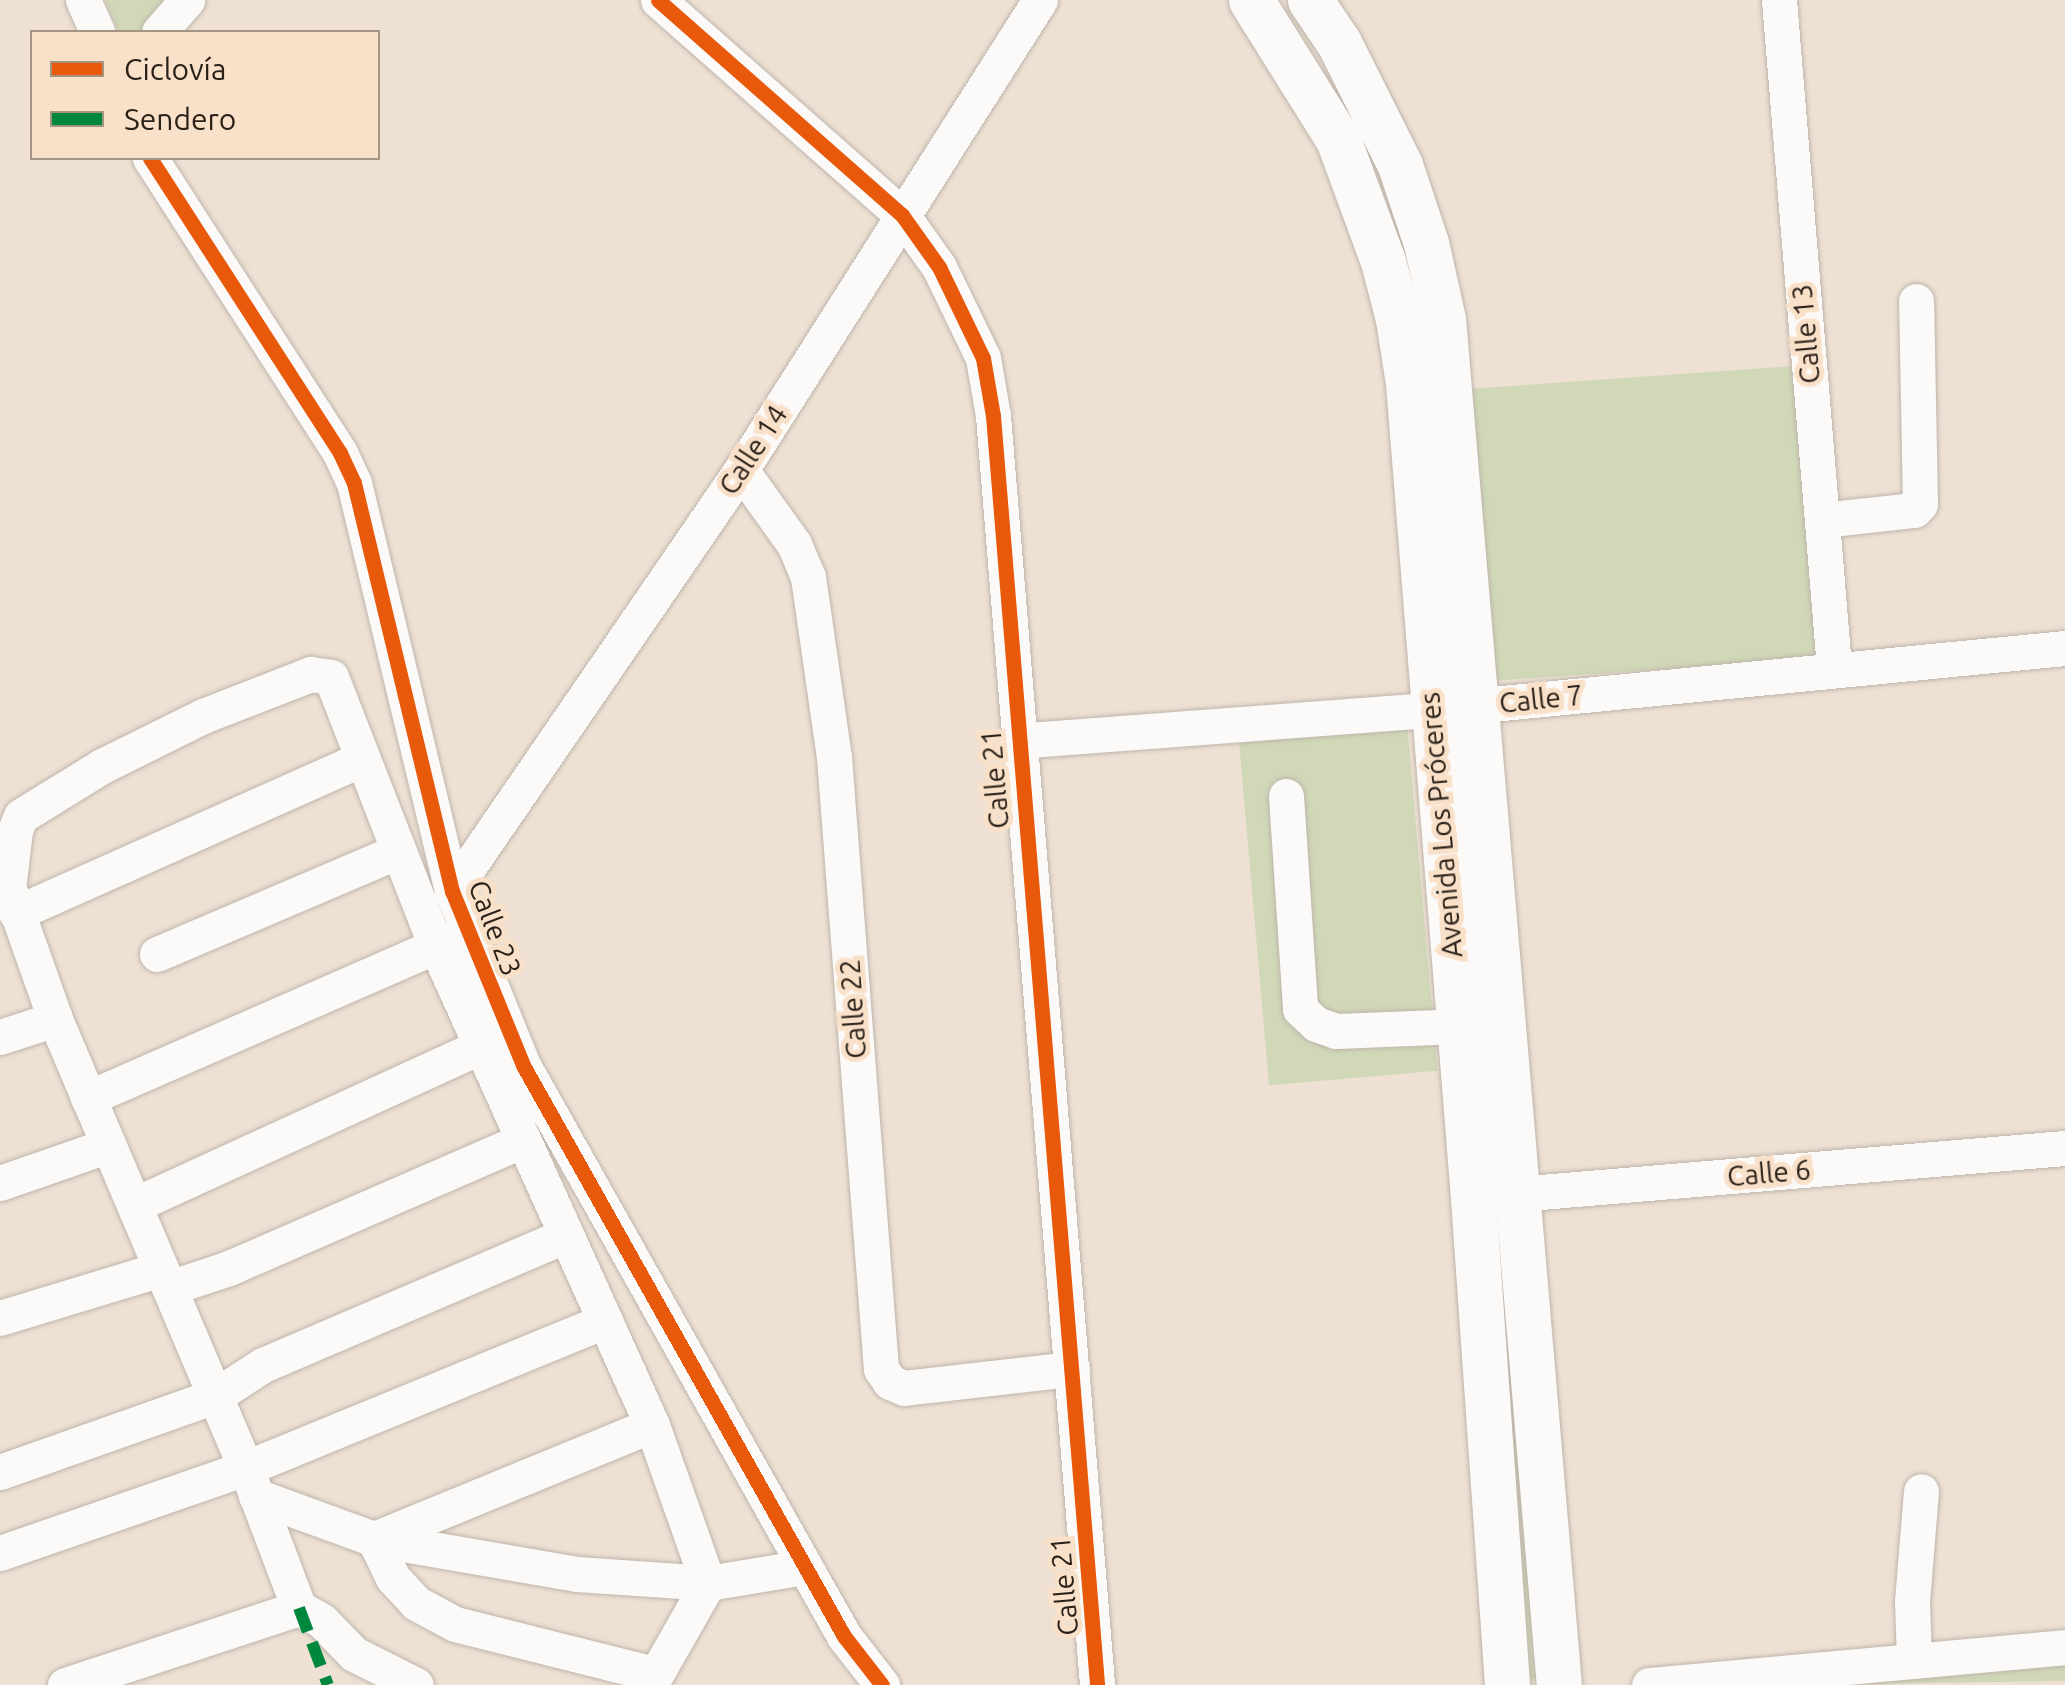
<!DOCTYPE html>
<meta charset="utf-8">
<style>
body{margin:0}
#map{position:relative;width:2065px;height:1685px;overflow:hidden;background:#eee1d4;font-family:Ubuntu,sans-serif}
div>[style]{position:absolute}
.green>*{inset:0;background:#d0d8b7;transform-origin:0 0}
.roads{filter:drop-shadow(0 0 2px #bfb5ab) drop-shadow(0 0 2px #bfb5ab)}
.minor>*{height:35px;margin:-17.5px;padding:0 17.5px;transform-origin:17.5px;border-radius:17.5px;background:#fcfaf9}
.major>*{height:45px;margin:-22.5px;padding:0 22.5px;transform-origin:22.5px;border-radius:22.5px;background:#fcfaf9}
.quiet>*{height:12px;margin-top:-6px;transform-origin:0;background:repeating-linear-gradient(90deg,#00873e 0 25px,transparent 0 37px)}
.cycleway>*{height:15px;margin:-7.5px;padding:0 7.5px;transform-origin:7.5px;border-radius:7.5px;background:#e8590c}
span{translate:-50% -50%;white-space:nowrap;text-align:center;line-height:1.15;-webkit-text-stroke:10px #f9e0c9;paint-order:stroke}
.street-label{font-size:28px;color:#2a2118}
.legend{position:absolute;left:30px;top:30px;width:350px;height:130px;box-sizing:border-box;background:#f9e0c9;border:2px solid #a69482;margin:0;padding:12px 18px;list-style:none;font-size:30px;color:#2a2118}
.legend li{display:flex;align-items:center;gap:20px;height:50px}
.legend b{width:50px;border:2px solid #a69482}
</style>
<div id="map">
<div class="green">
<div style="clip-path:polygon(105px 0,173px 0,144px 32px,119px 32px)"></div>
<div style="left:1796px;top:366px;width:293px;height:334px;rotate:86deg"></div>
<div style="left:1407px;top:723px;width:349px;height:169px;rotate:85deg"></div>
<div style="clip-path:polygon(1502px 1211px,1540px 1678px,1524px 1681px,1492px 1212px)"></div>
<div style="clip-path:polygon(2065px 1662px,2065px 1681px,1790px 1685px)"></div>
</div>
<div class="roads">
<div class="minor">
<div style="left:83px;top:0;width:35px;rotate:66deg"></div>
<div style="left:658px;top:0;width:325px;rotate:41.4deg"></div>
<div style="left:902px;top:215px;width:64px;rotate:54.6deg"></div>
<div style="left:939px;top:267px;width:101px;rotate:64.2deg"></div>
<div style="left:983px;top:358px;width:59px;rotate:80.2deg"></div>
<div style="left:993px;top:416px;width:1273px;rotate:85.31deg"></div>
<div style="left:1779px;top:0;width:670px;rotate:85.29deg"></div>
<div style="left:159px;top:32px;width:43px;rotate:-48.8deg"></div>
<div style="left:150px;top:158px;width:351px;rotate:57.2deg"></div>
<div style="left:340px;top:453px;width:33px;rotate:65deg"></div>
<div style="left:354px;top:483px;width:420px;rotate:76.5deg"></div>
<div style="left:452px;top:891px;width:190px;rotate:67.8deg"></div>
<div style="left:524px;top:1067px;width:653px;rotate:60.65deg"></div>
<div style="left:844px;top:1636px;width:62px;rotate:52.2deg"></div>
<div style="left:741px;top:470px;width:91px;rotate:54.4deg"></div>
<div style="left:794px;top:544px;width:36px;rotate:67deg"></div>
<div style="left:808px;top:577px;width:182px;rotate:81.8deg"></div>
<div style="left:834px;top:757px;width:614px;rotate:85.61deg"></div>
<div style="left:881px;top:1369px;width:16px;rotate:55deg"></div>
<div style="left:890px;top:1382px;width:15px;rotate:23deg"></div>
<div style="left:904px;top:1388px;width:169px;rotate:-6.5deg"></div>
<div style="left:1822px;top:520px;width:93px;rotate:-6.2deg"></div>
<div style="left:1914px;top:510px;width:8px;rotate:-45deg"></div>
<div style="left:1920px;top:504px;width:203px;rotate:-91.1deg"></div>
<div style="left:1016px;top:741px;width:416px;rotate:-4.3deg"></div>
<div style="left:1431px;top:710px;width:637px;rotate:-5.59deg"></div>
<div style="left:1286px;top:796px;width:213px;rotate:86.2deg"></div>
<div style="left:1300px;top:1009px;width:22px;rotate:43deg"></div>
<div style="left:1316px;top:1024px;width:21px;rotate:19deg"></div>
<div style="left:1336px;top:1031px;width:123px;rotate:-2.3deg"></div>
<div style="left:2px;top:869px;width:159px;rotate:70.5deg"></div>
<div style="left:55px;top:1019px;width:488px;rotate:67deg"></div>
<div style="left:246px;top:1468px;width:150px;rotate:69.3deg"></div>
<div style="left:299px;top:1608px;width:26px;rotate:29deg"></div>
<div style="left:322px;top:1621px;width:46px;rotate:45.9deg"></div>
<div style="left:354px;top:1654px;width:69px;rotate:26.6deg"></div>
<div style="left:0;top:891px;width:8px;rotate:-14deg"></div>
<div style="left:8px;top:889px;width:59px;rotate:-83.2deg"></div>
<div style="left:15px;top:830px;width:15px;rotate:-67deg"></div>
<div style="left:21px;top:816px;width:95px;rotate:-31.7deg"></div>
<div style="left:102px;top:766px;width:113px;rotate:-26.3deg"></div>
<div style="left:203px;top:716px;width:116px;rotate:-21.3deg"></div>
<div style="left:311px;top:674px;width:20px;rotate:9deg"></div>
<div style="left:331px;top:677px;width:289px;rotate:68.7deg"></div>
<div style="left:436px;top:946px;width:525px;rotate:65.73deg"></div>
<div style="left:652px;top:1425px;width:168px;rotate:70.5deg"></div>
<div style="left:708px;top:1583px;width:117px;rotate:119.6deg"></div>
<div style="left:452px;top:891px;width:511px;rotate:-55.53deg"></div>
<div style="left:741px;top:470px;width:557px;rotate:-57.54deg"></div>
<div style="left:16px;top:913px;width:379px;rotate:-24deg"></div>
<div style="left:157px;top:954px;width:262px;rotate:-23.1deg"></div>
<div style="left:0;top:1037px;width:58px;rotate:-18.1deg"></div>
<div style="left:88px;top:1098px;width:403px;rotate:-23.6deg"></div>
<div style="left:0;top:1183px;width:115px;rotate:-19.2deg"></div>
<div style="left:1493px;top:1196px;width:574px;rotate:-4.8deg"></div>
<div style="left:134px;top:1205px;width:382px;rotate:-24.6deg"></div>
<div style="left:169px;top:1288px;width:63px;rotate:-18.4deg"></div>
<div style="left:229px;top:1268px;width:321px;rotate:-23.5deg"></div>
<div style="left:0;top:1318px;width:168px;rotate:-16.9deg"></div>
<div style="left:652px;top:1425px;width:300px;rotate:157.7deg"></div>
<div style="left:374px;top:1539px;width:43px;rotate:64deg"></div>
<div style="left:393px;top:1578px;width:34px;rotate:47deg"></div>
<div style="left:416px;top:1603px;width:44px;rotate:28.3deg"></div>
<div style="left:455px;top:1624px;width:205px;rotate:14.1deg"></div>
<div style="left:0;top:1472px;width:228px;rotate:-19.5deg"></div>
<div style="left:215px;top:1396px;width:57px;rotate:-32.9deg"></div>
<div style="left:263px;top:1365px;width:330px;rotate:-23.2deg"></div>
<div style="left:256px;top:1496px;width:126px;rotate:20deg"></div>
<div style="left:374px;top:1539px;width:206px;rotate:9.8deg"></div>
<div style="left:577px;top:1574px;width:131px;rotate:3.9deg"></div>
<div style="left:708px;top:1583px;width:98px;rotate:-9.4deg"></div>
<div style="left:0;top:1553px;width:260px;rotate:-19.1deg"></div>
<div style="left:246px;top:1468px;width:388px;rotate:-22.3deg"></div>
<div style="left:1914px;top:1661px;width:60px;rotate:-91.9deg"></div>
<div style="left:1912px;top:1601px;width:110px;rotate:-85.3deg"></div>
<div style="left:65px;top:1685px;width:246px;rotate:-18.2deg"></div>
<div style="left:1649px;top:1685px;width:418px;rotate:-5.2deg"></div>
</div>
<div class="major">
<div style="left:1251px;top:0;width:164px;rotate:58deg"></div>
<div style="left:1338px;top:139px;width:130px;rotate:69.8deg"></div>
<div style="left:1383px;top:261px;width:60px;rotate:75.5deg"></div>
<div style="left:1398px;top:319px;width:65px;rotate:81.1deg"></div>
<div style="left:1408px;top:383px;width:818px;rotate:85.44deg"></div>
<div style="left:1473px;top:1198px;width:488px;rotate:86deg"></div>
<div style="left:1310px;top:0;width:52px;rotate:56deg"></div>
<div style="left:1339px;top:43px;width:136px;rotate:63.4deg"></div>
<div style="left:1400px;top:165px;width:82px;rotate:71.6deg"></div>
<div style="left:1426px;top:243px;width:78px;rotate:77.4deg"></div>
<div style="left:1443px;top:319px;width:1371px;rotate:85.15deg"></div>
</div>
</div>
<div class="quiet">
<div style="left:299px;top:1608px;width:82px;rotate:69.4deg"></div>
</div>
<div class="cycleway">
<div style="left:658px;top:0;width:325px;rotate:41.4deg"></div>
<div style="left:902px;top:215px;width:64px;rotate:54.6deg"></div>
<div style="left:939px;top:267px;width:101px;rotate:64.2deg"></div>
<div style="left:983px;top:358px;width:59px;rotate:80.2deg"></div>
<div style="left:993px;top:416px;width:1273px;rotate:85.31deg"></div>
<div style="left:150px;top:158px;width:351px;rotate:57.2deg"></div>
<div style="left:340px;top:453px;width:33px;rotate:65deg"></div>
<div style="left:354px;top:483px;width:420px;rotate:76.5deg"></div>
<div style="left:452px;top:891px;width:190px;rotate:67.8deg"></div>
<div style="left:524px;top:1067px;width:653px;rotate:60.65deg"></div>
<div style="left:844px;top:1636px;width:62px;rotate:52.2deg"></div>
</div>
<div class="street-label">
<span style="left:1806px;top:334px;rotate:-95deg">Calle 13</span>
<span style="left:753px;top:450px;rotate:-57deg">Calle 14</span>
<span style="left:1541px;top:699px;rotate:-6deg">Calle 7</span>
<span style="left:995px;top:779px;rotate:-95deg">Calle 21</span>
<span style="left:1441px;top:825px;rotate:-95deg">Avenida Los Próceres</span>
<span style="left:495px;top:928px;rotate:69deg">Calle 23</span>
<span style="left:853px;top:1009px;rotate:-94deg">Calle 22</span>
<span style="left:1769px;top:1173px;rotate:-5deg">Calle 6</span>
<span style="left:1064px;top:1586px;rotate:-95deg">Calle 21</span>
</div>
<ul class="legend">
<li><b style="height:12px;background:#e8590c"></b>Ciclovía</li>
<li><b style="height:12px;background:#00873e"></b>Sendero</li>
</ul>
</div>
